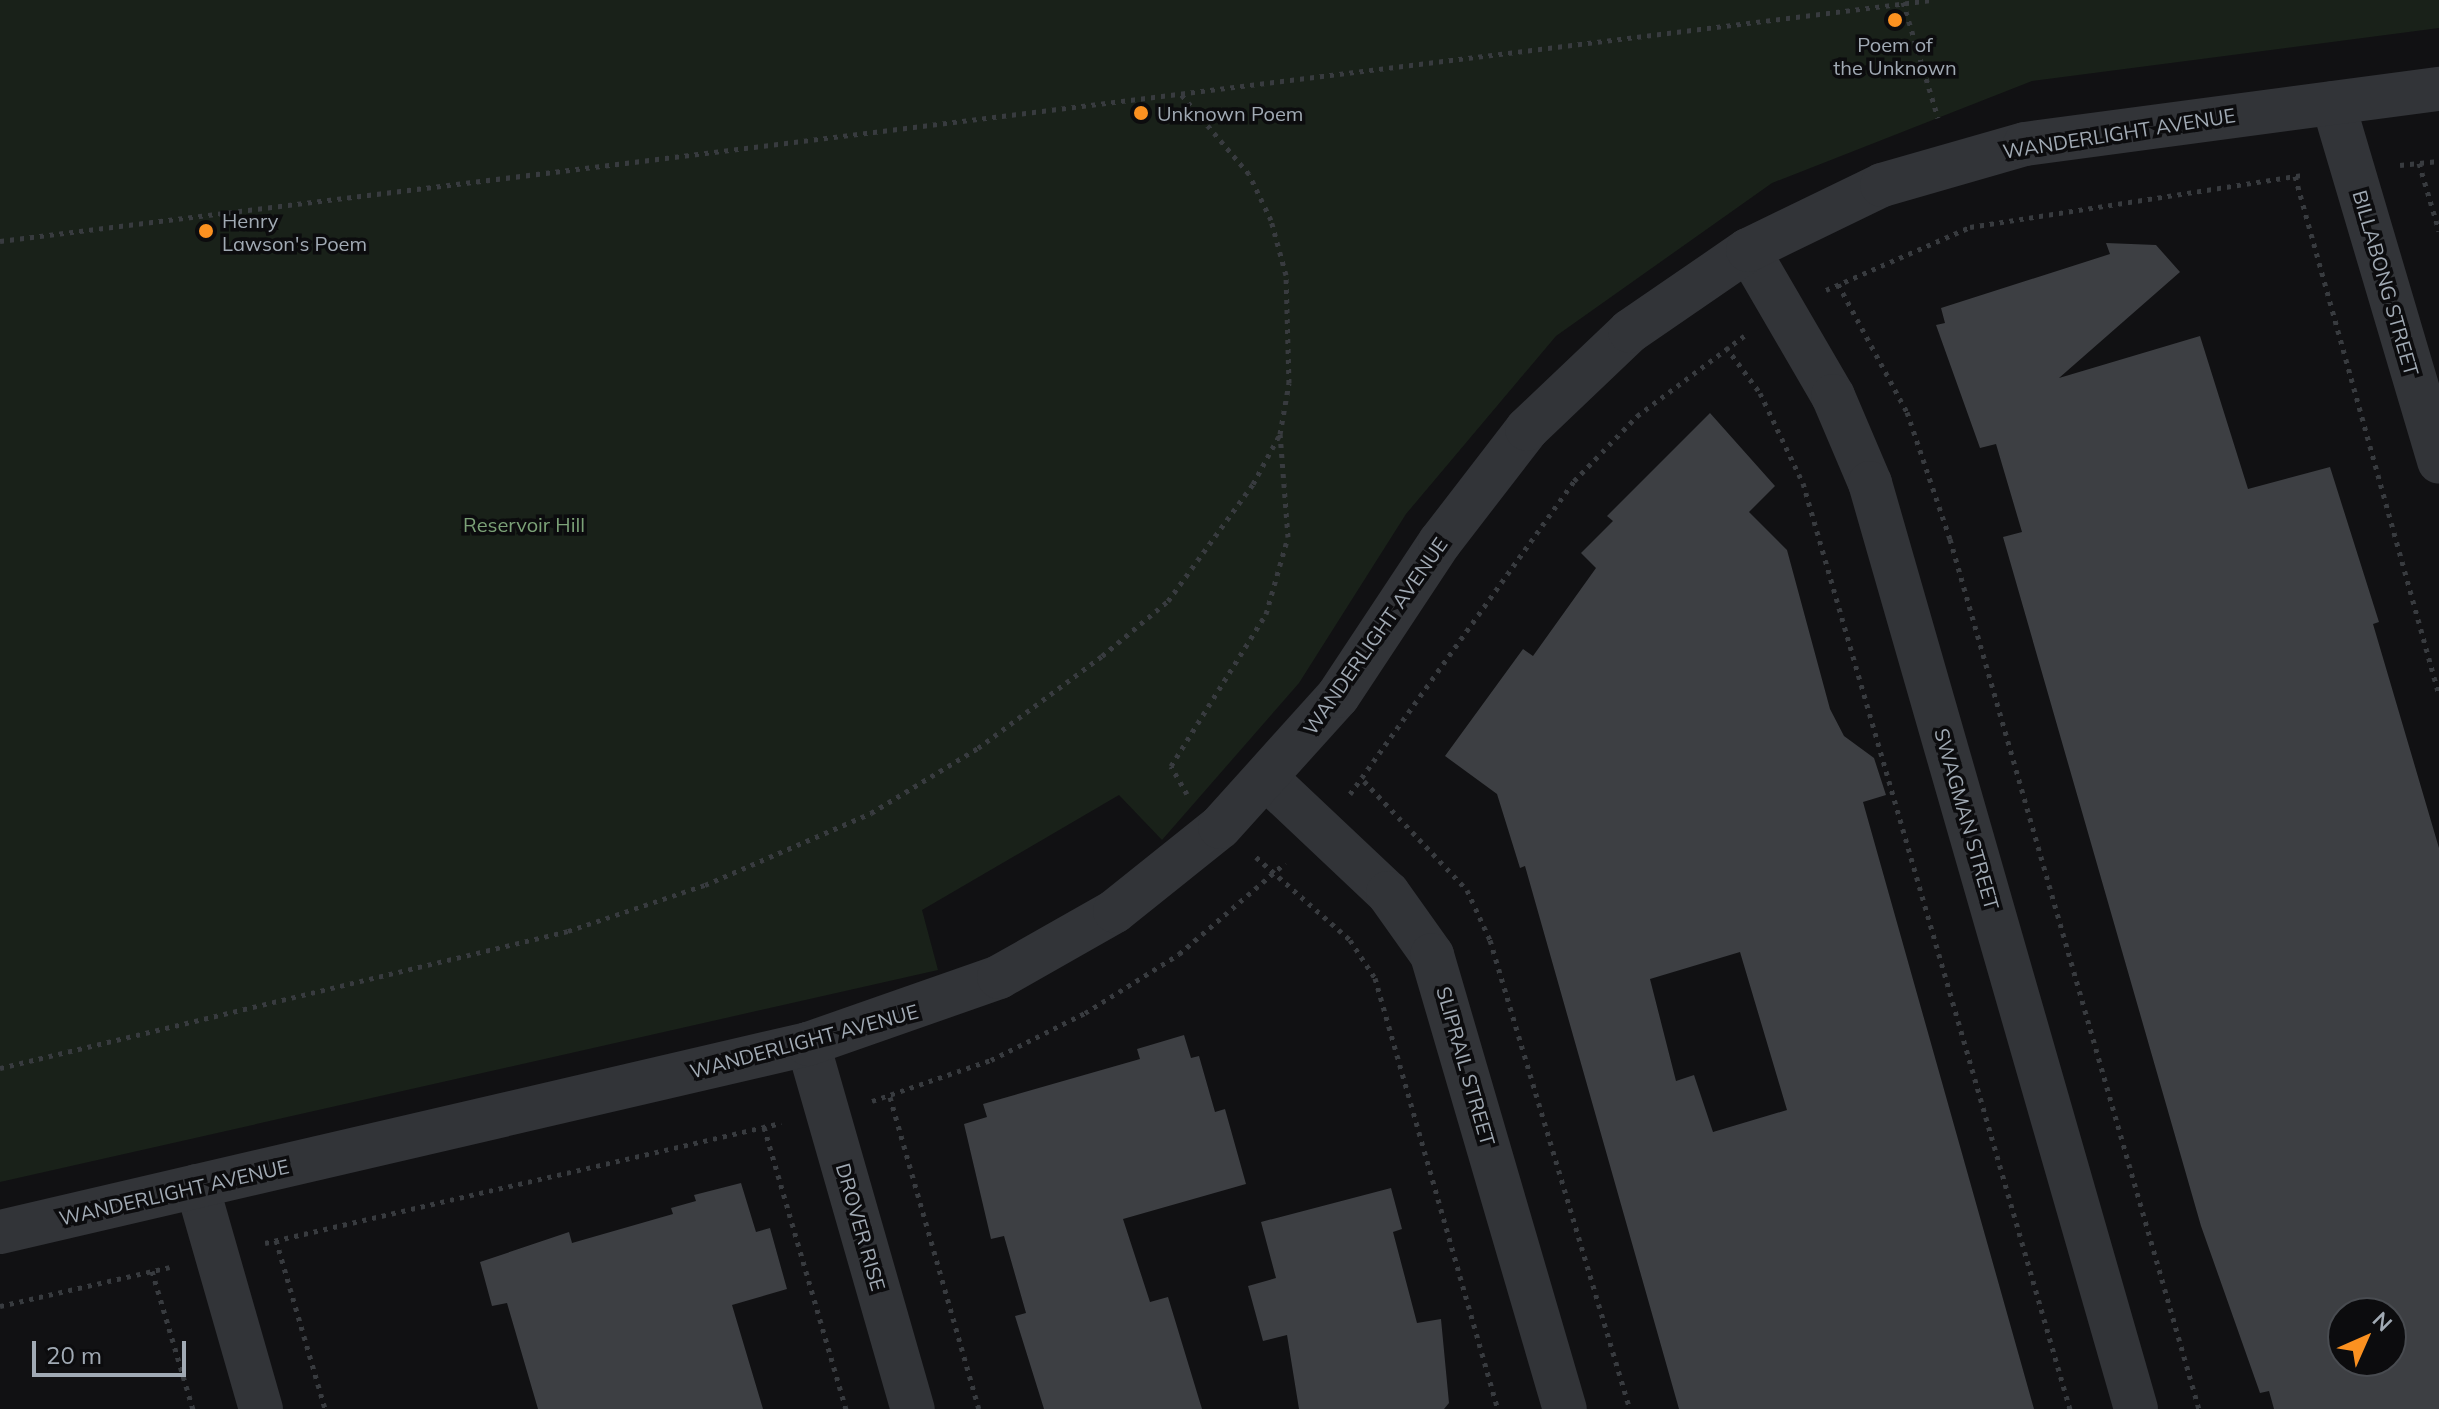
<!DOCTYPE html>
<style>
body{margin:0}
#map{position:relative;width:2439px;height:1409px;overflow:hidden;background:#111113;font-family:Mulish,sans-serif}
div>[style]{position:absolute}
.green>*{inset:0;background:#192119}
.building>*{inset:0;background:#3d3f43}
.path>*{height:5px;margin-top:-2.5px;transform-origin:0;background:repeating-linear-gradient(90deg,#383b3f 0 4px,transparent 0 10px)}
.minor>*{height:44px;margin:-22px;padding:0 22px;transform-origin:22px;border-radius:22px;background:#323438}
.dots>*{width:22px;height:22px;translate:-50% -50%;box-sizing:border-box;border:4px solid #0c0c0e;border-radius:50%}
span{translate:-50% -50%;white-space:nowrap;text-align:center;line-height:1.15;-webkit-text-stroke:7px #0c0c0e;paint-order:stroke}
.poi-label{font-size:20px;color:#a1aab4}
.left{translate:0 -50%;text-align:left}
.street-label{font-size:20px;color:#a1aab4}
.park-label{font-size:20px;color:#7ba177}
.north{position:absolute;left:2327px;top:1297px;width:80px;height:80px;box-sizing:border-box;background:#0c0c0e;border:2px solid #484b50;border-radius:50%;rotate:45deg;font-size:22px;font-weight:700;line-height:32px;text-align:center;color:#a1aab4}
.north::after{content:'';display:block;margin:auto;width:28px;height:36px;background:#fb9120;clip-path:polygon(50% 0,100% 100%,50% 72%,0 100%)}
.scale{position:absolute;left:32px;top:1341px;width:154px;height:36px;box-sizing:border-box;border:4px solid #a1aab4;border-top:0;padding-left:10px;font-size:24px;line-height:28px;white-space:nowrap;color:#a1aab4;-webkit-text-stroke:6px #0c0c0e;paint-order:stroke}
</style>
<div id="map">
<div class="green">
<div style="clip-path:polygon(0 0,2439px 0,2439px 28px,2032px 81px,1772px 183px,1556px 336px,1406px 514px,1299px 683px,1162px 840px,1119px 795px,922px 910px,938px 970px,0 1182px)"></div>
</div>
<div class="building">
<div style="clip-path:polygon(evenodd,2106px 243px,2156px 245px,2180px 272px,2059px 378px,2200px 336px,2248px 489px,2330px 467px,2379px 622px,2373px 624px,2439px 848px,2439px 1409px,2274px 1409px,2269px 1391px,2260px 1393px,2201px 1226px,2003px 537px,2022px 532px,1996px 444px,1980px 448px,1936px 325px,1945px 323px,1941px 308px,2110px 254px,2106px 243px,2343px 1313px,2391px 1313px,2391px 1361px,2343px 1361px,2343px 1313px)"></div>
<div style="clip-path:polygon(evenodd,1710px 413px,1775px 486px,1749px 512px,1787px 550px,1830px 709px,1844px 736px,1874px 758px,1886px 795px,1863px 802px,2034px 1409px,1679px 1409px,1525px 866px,1520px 868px,1497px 794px,1445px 756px,1523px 649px,1533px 656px,1596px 568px,1581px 553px,1613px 521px,1607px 516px,1710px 413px,1740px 952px,1787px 1110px,1713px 1132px,1694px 1075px,1676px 1081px,1650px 979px,1740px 952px)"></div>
<div style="clip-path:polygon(1184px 1035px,1191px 1058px,1199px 1056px,1215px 1112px,1225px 1109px,1246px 1184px,1123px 1219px,1150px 1302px,1168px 1297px,1202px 1409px,1044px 1409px,1015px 1316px,1026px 1313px,1004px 1236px,991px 1239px,964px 1124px,987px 1117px,983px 1104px,1140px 1059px,1137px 1049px)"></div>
<div style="clip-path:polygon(741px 1183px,756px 1232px,770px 1228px,787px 1289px,732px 1305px,763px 1409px,538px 1409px,507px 1303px,492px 1306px,480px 1262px,569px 1232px,572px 1243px,673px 1214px,671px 1208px,696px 1201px,694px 1195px)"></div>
<div style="clip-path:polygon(1391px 1188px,1402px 1229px,1393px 1232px,1417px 1323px,1441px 1319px,1449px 1403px,1444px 1409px,1299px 1409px,1287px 1335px,1263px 1341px,1248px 1286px,1276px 1278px,1261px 1222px)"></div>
</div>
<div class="path">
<div style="left:1903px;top:2px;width:121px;rotate:73.2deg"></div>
<div style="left:2419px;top:163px;width:71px;rotate:73.6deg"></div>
<div style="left:2400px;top:165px;width:39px;rotate:-6deg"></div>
<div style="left:2295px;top:176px;width:539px;rotate:74.49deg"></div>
<div style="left:0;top:241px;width:1946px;rotate:-7.11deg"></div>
<div style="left:1838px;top:284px;width:145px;rotate:61.7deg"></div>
<div style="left:1907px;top:412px;width:134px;rotate:71.3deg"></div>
<div style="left:1950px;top:539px;width:905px;rotate:74.03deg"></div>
<div style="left:1826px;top:290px;width:157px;rotate:-23.6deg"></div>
<div style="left:1970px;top:227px;width:337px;rotate:-8.9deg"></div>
<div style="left:1726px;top:347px;width:57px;rotate:53.5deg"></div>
<div style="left:1760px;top:393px;width:100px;rotate:64.5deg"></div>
<div style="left:1803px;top:483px;width:964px;rotate:73.92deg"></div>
<div style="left:1364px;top:781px;width:150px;rotate:46.6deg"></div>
<div style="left:1467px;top:890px;width:55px;rotate:65.3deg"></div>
<div style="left:1490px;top:940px;width:489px;rotate:73.4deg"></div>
<div style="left:1187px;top:794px;width:32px;rotate:-120deg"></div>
<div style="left:1171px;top:766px;width:179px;rotate:-58deg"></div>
<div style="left:1266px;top:614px;width:80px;rotate:-74.1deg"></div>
<div style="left:1288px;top:537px;width:103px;rotate:-94.4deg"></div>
<div style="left:1350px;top:794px;width:385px;rotate:-54.4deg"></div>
<div style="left:1574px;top:481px;width:91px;rotate:-45.9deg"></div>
<div style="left:1637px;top:416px;width:134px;rotate:-36.8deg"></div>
<div style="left:1256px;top:857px;width:125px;rotate:41.4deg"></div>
<div style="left:1350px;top:940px;width:45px;rotate:56.7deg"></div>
<div style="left:1375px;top:978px;width:448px;rotate:74.1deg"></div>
<div style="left:0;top:1068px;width:584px;rotate:-13.56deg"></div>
<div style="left:568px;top:931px;width:145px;rotate:-18.6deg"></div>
<div style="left:705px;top:885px;width:181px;rotate:-23.4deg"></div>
<div style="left:871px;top:813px;width:125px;rotate:-31.3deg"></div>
<div style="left:978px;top:748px;width:154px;rotate:-36.6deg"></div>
<div style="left:1102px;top:656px;width:86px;rotate:-39.8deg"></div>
<div style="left:1168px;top:601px;width:145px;rotate:-54deg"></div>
<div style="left:1253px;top:484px;width:57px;rotate:-61.6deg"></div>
<div style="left:1280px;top:434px;width:52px;rotate:-80deg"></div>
<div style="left:1289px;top:383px;width:108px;rotate:-91.6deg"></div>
<div style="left:1286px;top:275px;width:57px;rotate:-105.3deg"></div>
<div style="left:1271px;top:220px;width:51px;rotate:-115.6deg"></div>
<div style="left:1249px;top:174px;width:105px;rotate:-130.4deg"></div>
<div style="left:890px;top:1097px;width:324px;rotate:74.1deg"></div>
<div style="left:872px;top:1101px;width:126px;rotate:-19deg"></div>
<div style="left:991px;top:1060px;width:105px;rotate:-26.6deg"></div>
<div style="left:1085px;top:1013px;width:111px;rotate:-32.1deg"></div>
<div style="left:1179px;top:954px;width:140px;rotate:-40.6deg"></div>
<div style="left:764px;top:1127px;width:294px;rotate:73.8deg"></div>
<div style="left:276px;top:1240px;width:176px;rotate:73.8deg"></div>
<div style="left:265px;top:1243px;width:530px;rotate:-13.09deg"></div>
<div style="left:152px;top:1271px;width:144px;rotate:73.5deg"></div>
<div style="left:0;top:1306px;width:174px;rotate:-12.9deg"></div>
</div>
<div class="minor">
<div style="left:2333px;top:103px;width:374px;rotate:73.5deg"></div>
<div style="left:1748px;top:250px;width:169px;rotate:59.8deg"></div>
<div style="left:1833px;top:396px;width:95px;rotate:67deg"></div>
<div style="left:1870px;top:483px;width:963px;rotate:73.97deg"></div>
<div style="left:1268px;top:780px;width:165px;rotate:43.3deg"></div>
<div style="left:1388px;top:893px;width:76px;rotate:54.6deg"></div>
<div style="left:1432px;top:955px;width:473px;rotate:73.7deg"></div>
<div style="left:808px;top:1044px;width:380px;rotate:74deg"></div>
<div style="left:197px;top:1186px;width:232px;rotate:74deg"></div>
<div style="left:0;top:1232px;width:830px;rotate:-13.1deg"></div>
<div style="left:808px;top:1044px;width:202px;rotate:-19.3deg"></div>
<div style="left:999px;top:977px;width:133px;rotate:-29.6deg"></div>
<div style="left:1115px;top:911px;width:134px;rotate:-38.7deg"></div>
<div style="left:1220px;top:827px;width:176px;rotate:-48deg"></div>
<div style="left:1338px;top:696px;width:185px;rotate:-56.5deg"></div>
<div style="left:1440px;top:542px;width:143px;rotate:-52.4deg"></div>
<div style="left:1527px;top:429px;width:142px;rotate:-43.6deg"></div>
<div style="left:1630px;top:331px;width:143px;rotate:-34.5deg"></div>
<div style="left:1748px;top:250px;width:149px;rotate:-25.9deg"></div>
<div style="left:1882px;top:185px;width:149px;rotate:-16deg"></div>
<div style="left:2025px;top:144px;width:418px;rotate:-7.6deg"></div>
</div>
<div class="dots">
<div style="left:1895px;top:20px;background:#fb9120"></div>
<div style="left:1141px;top:113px;background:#fb9120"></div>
<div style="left:206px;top:231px;background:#fb9120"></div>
</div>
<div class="poi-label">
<span style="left:1895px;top:56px">Poem of<br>the Unknown</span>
<span class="left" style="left:1157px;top:113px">Unknown Poem</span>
<span class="left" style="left:222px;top:232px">Henry<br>Lawson's Poem</span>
</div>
<div class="street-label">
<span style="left:2119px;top:133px;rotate:-9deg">WANDERLIGHT AVENUE</span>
<span style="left:2386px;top:283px;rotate:74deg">BILLABONG STREET</span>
<span style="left:1375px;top:636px;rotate:-55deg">WANDERLIGHT AVENUE</span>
<span style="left:1967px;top:819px;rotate:74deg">SWAGMAN STREET</span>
<span style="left:804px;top:1041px;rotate:-15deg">WANDERLIGHT AVENUE</span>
<span style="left:1466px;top:1066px;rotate:74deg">SLIPRAIL STREET</span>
<span style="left:174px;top:1192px;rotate:-13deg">WANDERLIGHT AVENUE</span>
<span style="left:861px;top:1227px;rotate:74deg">DROVER RISE</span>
</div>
<div class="park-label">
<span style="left:524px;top:524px">Reservoir Hill</span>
</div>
<div class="north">N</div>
<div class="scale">20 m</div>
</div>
